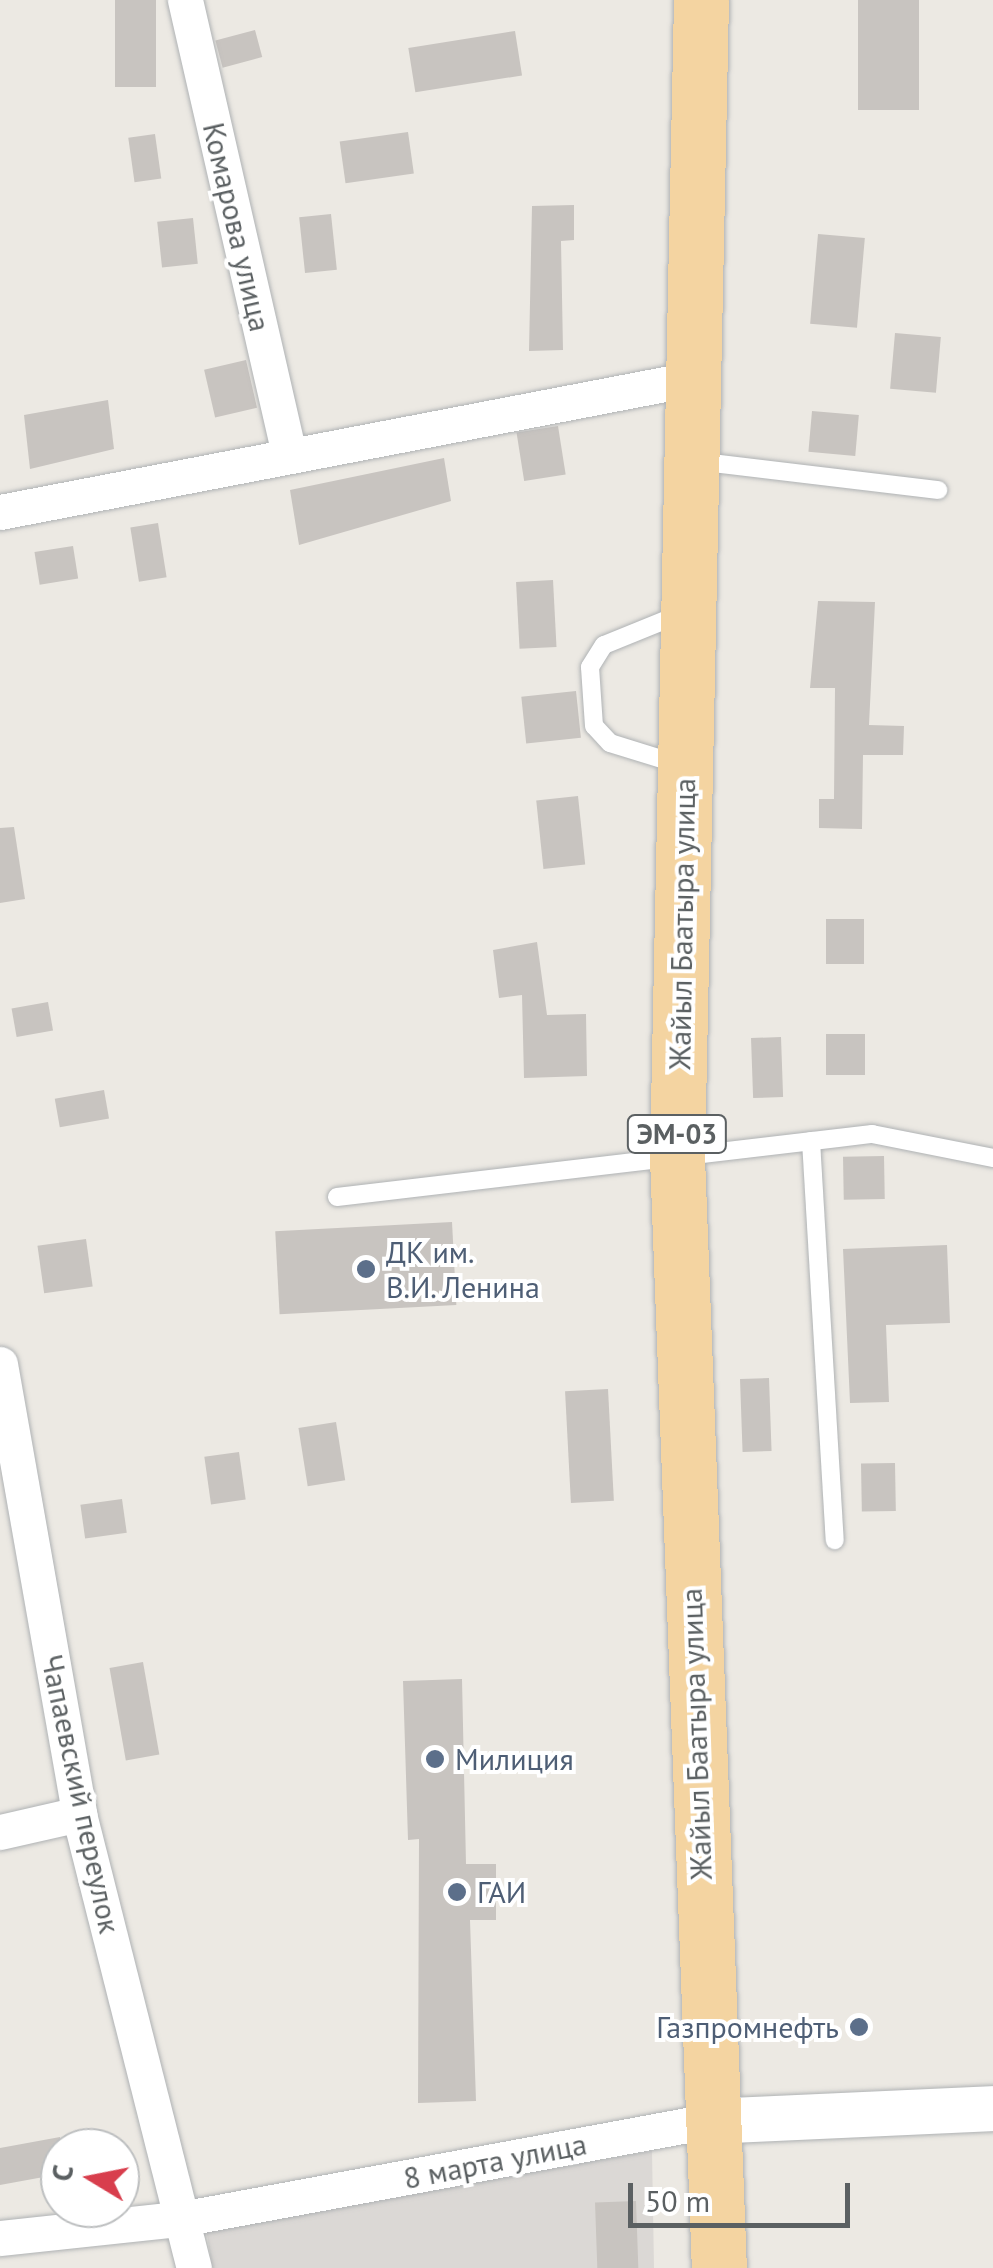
<!DOCTYPE html>
<meta charset="utf-8">
<style>
body{margin:0}
#map{position:relative;width:993px;height:2268px;overflow:hidden;background:#ece9e3;font-family:"PT Sans",sans-serif}
div>[style]{position:absolute}
.industrial>*{inset:0;background:#dbd8d5}
.building>*{inset:0;background:#c8c4c0;transform-origin:0 0}
.roads{filter:drop-shadow(0 0 2px #afb2b4) drop-shadow(0 0 2px #afb2b4)}
.service>*{height:18px;margin:-9px;padding:0 9px;transform-origin:9px;border-radius:9px;background:#fff}
.minor>*{height:35px;margin:-17.5px;padding:0 17.5px;transform-origin:17.5px;border-radius:17.5px;background:#fff}
.tertiary>*{height:45px;margin:-22.5px;padding:0 22.5px;transform-origin:22.5px;border-radius:22.5px;background:#fff}
.trunk>*{height:55px;margin:-27.5px;padding:0 27.5px;transform-origin:27.5px;border-radius:27.5px;background:#f4d4a1}
.dots>*{width:28px;height:28px;translate:-50% -50%;box-sizing:border-box;border:5px solid #fff;border-radius:50%}
span{translate:-50% -50%;white-space:nowrap;text-align:center;line-height:1.15;-webkit-text-stroke:8px #fff;paint-order:stroke}
.shield-label span{padding:2px 8px;background:#fff;border:2px solid;border-radius:8px;-webkit-text-stroke-width:0}
.shield-label{font-size:28px;color:#5b6062;font-weight:700}
.street-label{font-size:30px;color:#5b6062}
.service-label{font-size:30px;color:#4e5e75}
.left{translate:0 -50%;text-align:left}
.right{translate:-100% -50%;text-align:right}
.north{position:absolute;left:40px;top:2128px;width:100px;height:100px;box-sizing:border-box;background:#fff;border:2px solid #bdbfc0;border-radius:50%;rotate:280deg;font-size:28px;font-weight:700;line-height:40px;text-align:center;color:#5b6062}
.north::after{content:'';display:block;margin:auto;width:35px;height:45px;background:#d83e4d;clip-path:polygon(50% 0,100% 100%,50% 72%,0 100%)}
.scale{position:absolute;left:628px;top:2183px;width:222px;height:45px;box-sizing:border-box;border:5px solid #5b6062;border-top:0;padding-left:12px;font-size:30px;line-height:35px;white-space:nowrap;color:#5b6062;-webkit-text-stroke:8px #fff;paint-order:stroke}
</style>
<div id="map">
<div class="industrial">
<div style="clip-path:polygon(652px 2151px,654px 2268px,212px 2268px,206px 2227px)"></div>
</div>
<div class="building">
<div style="left:115px;top:0;width:41px;height:87px"></div>
<div style="left:858px;top:0;width:61px;height:110px"></div>
<div style="left:255px;top:30px;width:28px;height:41px;rotate:75deg"></div>
<div style="left:515px;top:31px;width:45px;height:108px;rotate:81deg"></div>
<div style="left:408px;top:132px;width:42px;height:69px;rotate:82deg"></div>
<div style="left:155px;top:134px;width:45px;height:27px;rotate:82deg"></div>
<div style="clip-path:polygon(574px 205px,574px 240px,561px 241px,563px 350px,529px 351px,532px 206px)"></div>
<div style="left:331px;top:214px;width:56px;height:32px;rotate:84deg"></div>
<div style="left:193px;top:218px;width:46px;height:36px;rotate:84deg"></div>
<div style="left:818px;top:234px;width:47px;height:90px;rotate:5deg"></div>
<div style="left:895px;top:333px;width:46px;height:56px;rotate:5deg"></div>
<div style="left:246px;top:360px;width:49px;height:43px;rotate:77deg"></div>
<div style="clip-path:polygon(108px 400px,114px 449px,30px 469px,24px 415px)"></div>
<div style="left:812px;top:411px;width:47px;height:41px;rotate:5deg"></div>
<div style="left:558px;top:426px;width:49px;height:42px;rotate:81deg"></div>
<div style="clip-path:polygon(444px 458px,451px 501px,299px 545px,290px 490px)"></div>
<div style="left:158px;top:523px;width:55px;height:28px;rotate:81deg"></div>
<div style="left:73px;top:546px;width:33px;height:39px;rotate:81deg"></div>
<div style="left:553px;top:580px;width:67px;height:37px;rotate:87deg"></div>
<div style="clip-path:polygon(818px 601px,875px 602px,869px 725px,904px 726px,903px 755px,863px 755px,862px 829px,819px 828px,819px 799px,834px 799px,835px 688px,810px 688px)"></div>
<div style="left:576px;top:691px;width:47px;height:55px;rotate:84deg"></div>
<div style="left:578px;top:796px;width:69px;height:42px;rotate:84deg"></div>
<div style="clip-path:polygon(14px 827px,25px 899px,0 903px,0 828px)"></div>
<div style="left:826px;top:919px;width:38px;height:45px"></div>
<div style="clip-path:polygon(537px 942px,547px 1015px,586px 1014px,587px 1076px,524px 1078px,522px 995px,499px 998px,493px 950px)"></div>
<div style="left:48px;top:1002px;width:29px;height:37px;rotate:80deg"></div>
<div style="left:826px;top:1034px;width:39px;height:41px"></div>
<div style="left:781px;top:1037px;width:60px;height:30px;rotate:88deg"></div>
<div style="left:104px;top:1090px;width:29px;height:50px;rotate:80deg"></div>
<div style="left:884px;top:1156px;width:43px;height:41px;rotate:89deg"></div>
<div style="left:452px;top:1222px;width:83px;height:177px;rotate:87deg"></div>
<div style="left:86px;top:1239px;width:48px;height:49px;rotate:82deg"></div>
<div style="clip-path:polygon(947px 1245px,950px 1323px,886px 1325px,889px 1402px,850px 1403px,843px 1249px)"></div>
<div style="left:769px;top:1378px;width:73px;height:29px;rotate:88deg"></div>
<div style="left:608px;top:1389px;width:112px;height:43px;rotate:87deg"></div>
<div style="left:336px;top:1422px;width:59px;height:38px;rotate:81deg"></div>
<div style="left:239px;top:1452px;width:48px;height:35px;rotate:82deg"></div>
<div style="left:895px;top:1463px;width:48px;height:34px;rotate:89deg"></div>
<div style="left:122px;top:1499px;width:34px;height:42px;rotate:82deg"></div>
<div style="left:143px;top:1662px;width:94px;height:34px;rotate:80deg"></div>
<div style="clip-path:polygon(462px 1679px,466px 1864px,496px 1864px,496px 1920px,470px 1920px,476px 2101px,418px 2103px,419px 1839px,408px 1840px,403px 1681px)"></div>
<div style="clip-path:polygon(60px 2137px,60px 2174px,0 2185px,0 2148px)"></div>
<div style="left:636px;top:2201px;width:67px;height:41px;rotate:88deg"></div>
</div>
<div class="roads">
<div class="service">
<div style="left:695px;top:461px;width:245px;rotate:6.8deg"></div>
<div style="left:681px;top:765px;width:74px;rotate:-162.8deg"></div>
<div style="left:610px;top:743px;width:23px;rotate:-133deg"></div>
<div style="left:594px;top:726px;width:59px;rotate:-93.9deg"></div>
<div style="left:590px;top:667px;width:26px;rotate:-58deg"></div>
<div style="left:604px;top:645px;width:85px;rotate:-22.1deg"></div>
<div style="left:811px;top:1141px;width:400px;rotate:86.6deg"></div>
<div style="left:337px;top:1197px;width:539px;rotate:-6.72deg"></div>
<div style="left:872px;top:1134px;width:123px;rotate:11.2deg"></div>
</div>
<div class="minor">
<div style="left:185px;top:0;width:466px;rotate:77.1deg"></div>
<div style="left:0;top:512px;width:709px;rotate:-10.9deg"></div>
<div style="left:0;top:1364px;width:457px;rotate:80deg"></div>
<div style="left:79px;top:1814px;width:468px;rotate:75.8deg"></div>
<div style="left:0;top:1832px;width:81px;rotate:-12.8deg"></div>
<div style="left:0;top:2238px;width:187px;rotate:-6.1deg"></div>
<div style="left:186px;top:2218px;width:532px;rotate:-10.51deg"></div>
</div>
<div class="tertiary">
<div style="left:709px;top:2121px;width:284px;rotate:-2.6deg"></div>
</div>
<div class="trunk">
<div style="left:701px;top:0;width:1157px;rotate:91.19deg"></div>
<div style="left:677px;top:1157px;width:1112px;rotate:87.84deg"></div>
</div>
</div>
<div class="dots">
<div style="left:366px;top:1269px;background:#5c6f8a"></div>
<div style="left:435px;top:1759px;background:#5c6f8a"></div>
<div style="left:457px;top:1892px;background:#5c6f8a"></div>
<div style="left:859px;top:2027px;background:#5c6f8a"></div>
</div>
<div class="shield-label">
<span style="left:677px;top:1134px">ЭМ-03</span>
</div>
<div class="street-label">
<span style="left:237px;top:227px;rotate:77deg">Комарова улица</span>
<span style="left:682px;top:924px;rotate:-89deg">Жайыл Баатыра улица</span>
<span style="left:696px;top:1734px;rotate:-92deg">Жайыл Баатыра улица</span>
<span style="left:81px;top:1794px;rotate:78deg">Чапаевский переулок</span>
<span style="left:495px;top:2161px;rotate:-11deg">8 марта улица</span>
</div>
<div class="service-label">
<span class="left" style="left:386px;top:1269px">ДК им.<br>В.И. Ленина</span>
<span class="left" style="left:455px;top:1759px">Милиция</span>
<span class="left" style="left:477px;top:1892px">ГАИ</span>
<span class="right" style="left:839px;top:2027px">Газпромнефть</span>
</div>
<div class="north">С</div>
<div class="scale">50 m</div>
</div>
